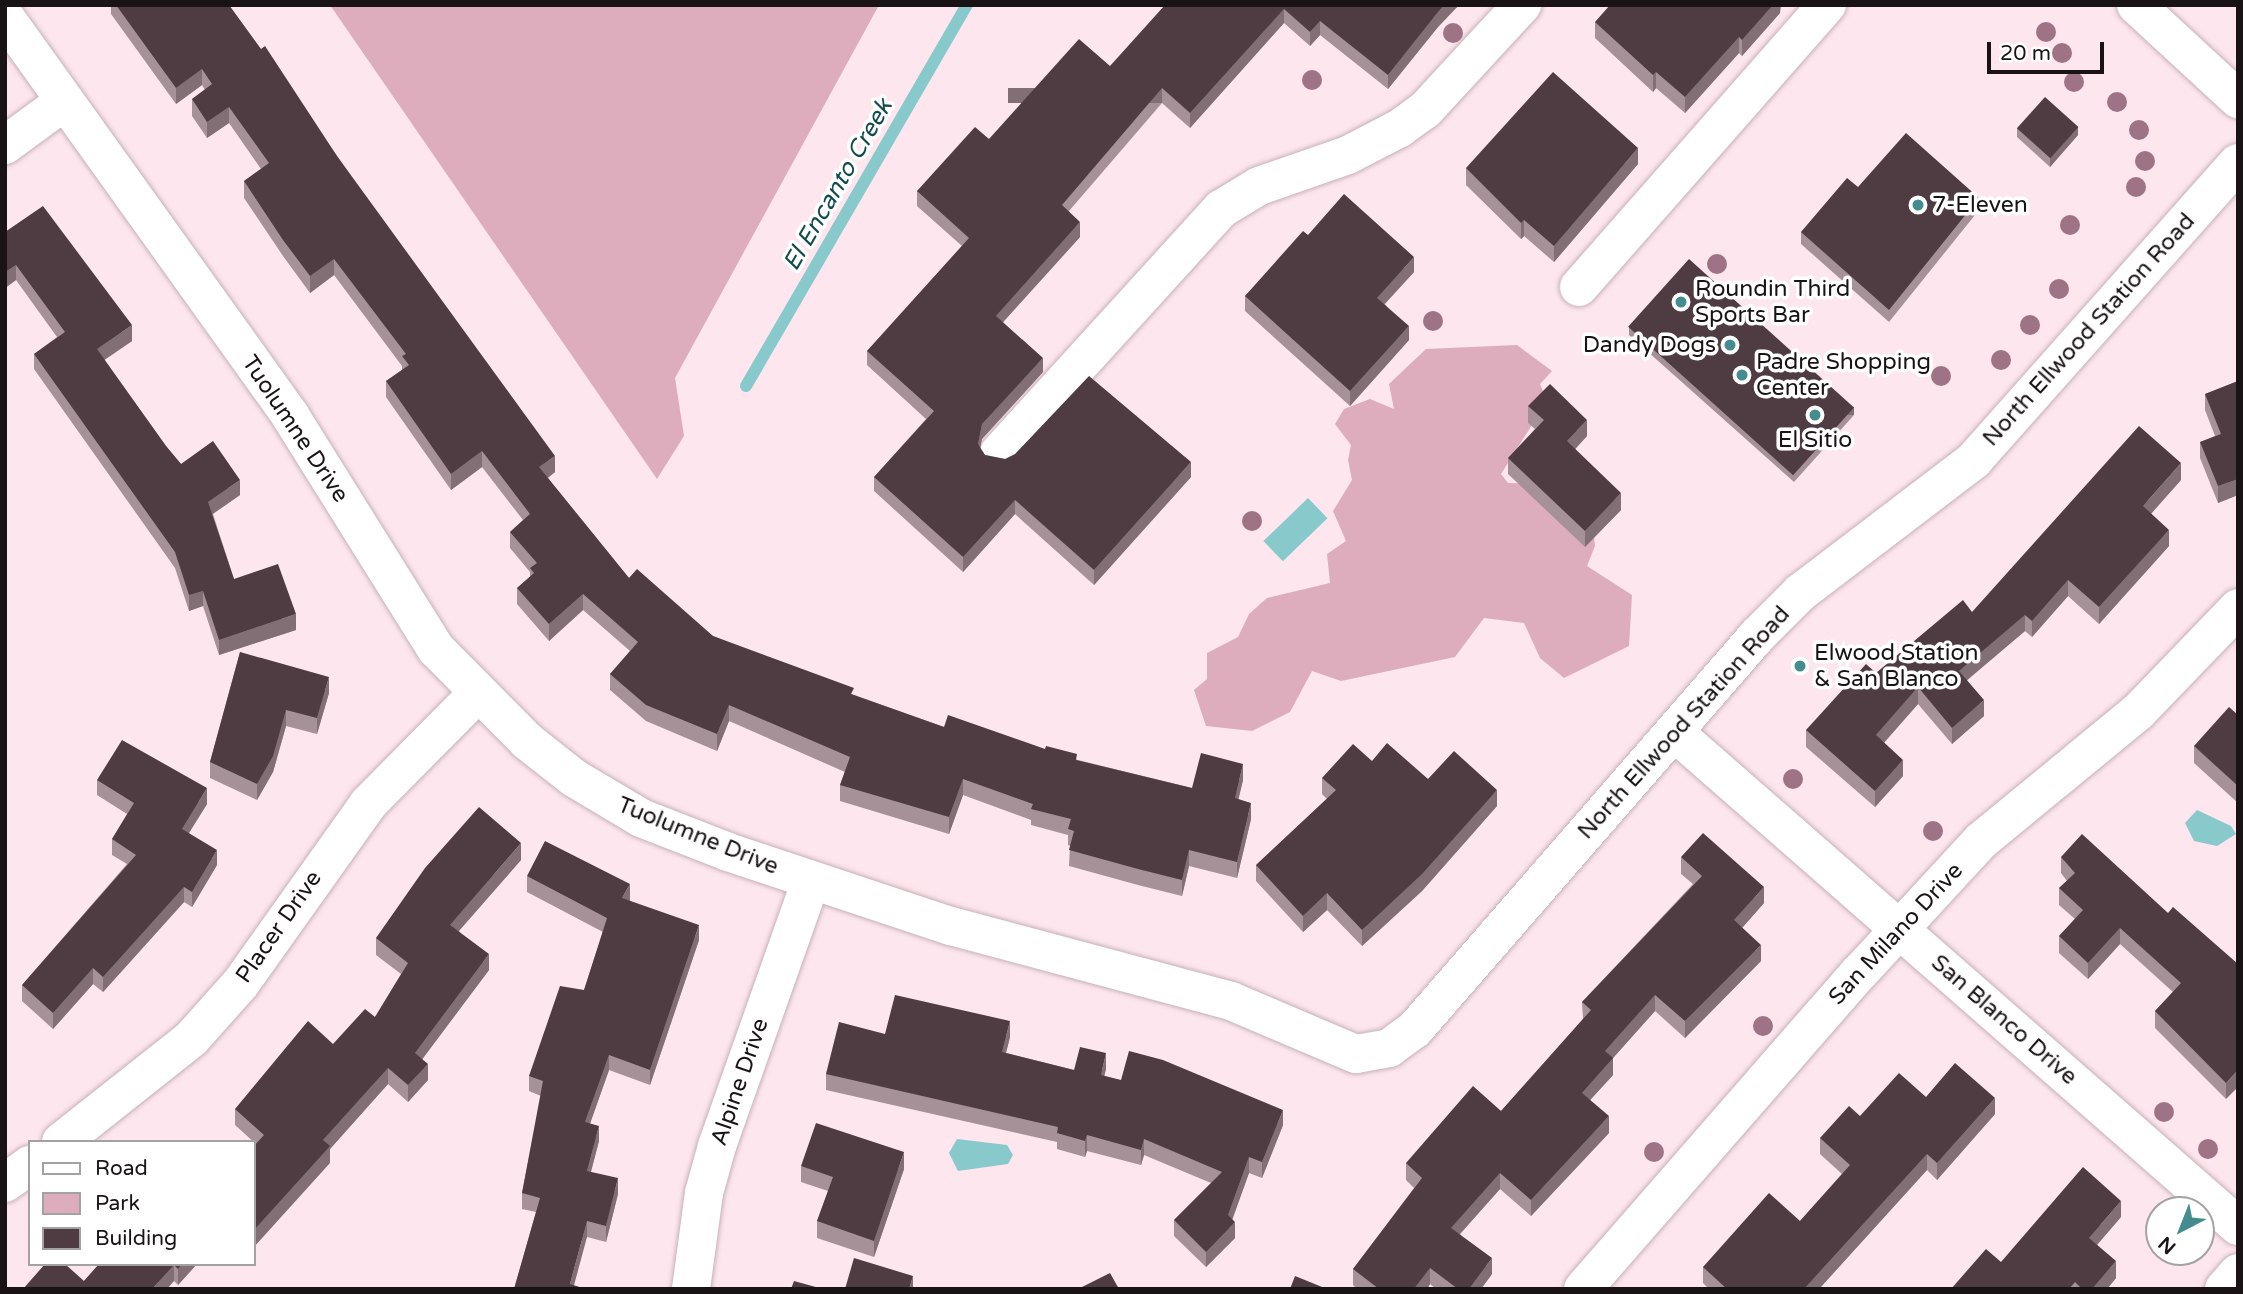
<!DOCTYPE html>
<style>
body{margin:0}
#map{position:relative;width:2243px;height:1294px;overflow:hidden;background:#fde6ed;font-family:"Varela Round",sans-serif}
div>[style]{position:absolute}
.green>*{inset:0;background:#ddadbd}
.water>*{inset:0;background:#88c9cc;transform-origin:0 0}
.stream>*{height:12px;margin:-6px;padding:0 6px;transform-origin:6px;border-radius:6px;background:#88c9cc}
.roads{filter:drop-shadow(0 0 2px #c6b1b7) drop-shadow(0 0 2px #c6b1b7)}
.minor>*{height:38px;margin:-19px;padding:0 19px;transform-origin:19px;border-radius:19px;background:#fff}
.tertiary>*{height:38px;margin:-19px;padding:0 19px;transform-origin:19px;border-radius:19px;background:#fff}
.trees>*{width:20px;height:20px;margin:-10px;border-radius:50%;background:#9f7386}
.wall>*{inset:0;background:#a69198}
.shaded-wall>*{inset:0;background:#826f75;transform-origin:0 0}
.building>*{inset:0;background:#4e3c42;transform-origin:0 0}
.dots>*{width:19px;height:19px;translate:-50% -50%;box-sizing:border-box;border:4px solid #fff;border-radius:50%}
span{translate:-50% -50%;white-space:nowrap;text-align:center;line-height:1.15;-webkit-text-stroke:7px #fff;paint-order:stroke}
.poi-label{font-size:23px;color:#1a1315}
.left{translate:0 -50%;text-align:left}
.right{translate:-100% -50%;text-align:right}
.street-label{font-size:23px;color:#1a1315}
.water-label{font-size:24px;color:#114b4e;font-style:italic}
.frame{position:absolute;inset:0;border:7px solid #1a1315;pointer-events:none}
.legend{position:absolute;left:28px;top:1140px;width:228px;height:126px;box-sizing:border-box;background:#fff;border:2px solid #a3a1a1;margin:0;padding:9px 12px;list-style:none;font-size:21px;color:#1a1315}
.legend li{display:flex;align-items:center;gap:14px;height:35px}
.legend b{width:35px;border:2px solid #a3a1a1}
.north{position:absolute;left:2145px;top:1196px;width:70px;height:70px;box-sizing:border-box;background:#fff;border:2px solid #a3a1a1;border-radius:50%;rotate:222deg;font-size:19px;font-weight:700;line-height:28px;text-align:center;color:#1a1315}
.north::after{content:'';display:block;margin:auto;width:24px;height:32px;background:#448c8f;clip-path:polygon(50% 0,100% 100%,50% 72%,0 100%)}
.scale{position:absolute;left:1987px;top:42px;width:117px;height:32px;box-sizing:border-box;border:4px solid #1a1315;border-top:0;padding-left:9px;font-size:21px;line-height:24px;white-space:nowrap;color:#1a1315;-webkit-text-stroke:5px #fff;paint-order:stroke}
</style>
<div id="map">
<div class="green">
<div style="clip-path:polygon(330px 5px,879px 5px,675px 378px,684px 436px,657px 479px)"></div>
<div style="clip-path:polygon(1517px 345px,1552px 371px,1540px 384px,1547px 401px,1501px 474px,1508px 483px,1539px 484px,1592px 522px,1595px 546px,1587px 566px,1632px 595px,1629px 646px,1564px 678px,1540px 658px,1524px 623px,1484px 618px,1455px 657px,1341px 681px,1312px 671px,1290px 712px,1252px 731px,1206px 726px,1194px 690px,1207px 679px,1207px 653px,1238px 637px,1249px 614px,1267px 598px,1330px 583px,1327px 554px,1346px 541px,1333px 511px,1352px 480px,1348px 460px,1351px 445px,1335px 424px,1344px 409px,1370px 399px,1394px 409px,1389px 384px,1426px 349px)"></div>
</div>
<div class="water">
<div style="left:1308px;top:498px;width:28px;height:62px;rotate:46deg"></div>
<div style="clip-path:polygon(2197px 810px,2231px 826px,2236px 834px,2217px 846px,2194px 841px,2185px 823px)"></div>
<div style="clip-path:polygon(957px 1139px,1007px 1145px,1013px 1155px,1008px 1164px,958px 1171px,949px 1153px)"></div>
</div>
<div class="stream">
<div style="left:746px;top:386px;width:440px;rotate:-59.9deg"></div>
</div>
<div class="roads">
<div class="minor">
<div style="left:5px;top:17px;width:492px;rotate:54.4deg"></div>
<div style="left:291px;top:417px;width:274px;rotate:58deg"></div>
<div style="left:436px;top:649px;width:129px;rotate:45.3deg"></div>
<div style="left:527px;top:741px;width:60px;rotate:38.2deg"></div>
<div style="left:574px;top:778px;width:78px;rotate:30.8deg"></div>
<div style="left:641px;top:818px;width:93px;rotate:21.3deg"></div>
<div style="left:728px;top:852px;width:235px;rotate:18.4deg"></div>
<div style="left:951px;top:926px;width:290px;rotate:15deg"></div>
<div style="left:1231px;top:1001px;width:136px;rotate:23deg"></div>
<div style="left:1356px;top:1054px;width:34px;rotate:-10deg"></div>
<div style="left:1389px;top:1048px;width:32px;rotate:-36deg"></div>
<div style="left:1415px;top:1029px;width:521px;rotate:-48.97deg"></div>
<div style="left:1757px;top:636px;width:62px;rotate:-45deg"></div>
<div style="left:1801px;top:592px;width:218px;rotate:-37.3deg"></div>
<div style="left:1974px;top:460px;width:397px;rotate:-48.4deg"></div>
<div style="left:5px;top:145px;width:74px;rotate:-36.3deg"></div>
<div style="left:1579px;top:287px;width:376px;rotate:-48.7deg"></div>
<div style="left:999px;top:453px;width:330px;rotate:-47.7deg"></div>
<div style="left:1221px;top:209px;width:44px;rotate:-31.2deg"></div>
<div style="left:1259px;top:186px;width:94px;rotate:-19.2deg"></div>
<div style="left:1348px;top:155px;width:59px;rotate:-27.4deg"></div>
<div style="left:1400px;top:128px;width:32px;rotate:-36deg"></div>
<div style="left:1426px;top:109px;width:142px;rotate:-47.3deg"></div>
<div style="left:1674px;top:732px;width:750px;rotate:41.21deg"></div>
<div style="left:61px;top:1142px;width:167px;rotate:-38.4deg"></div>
<div style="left:192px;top:1038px;width:74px;rotate:-48.3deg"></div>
<div style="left:241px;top:983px;width:219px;rotate:-54.6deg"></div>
<div style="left:368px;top:804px;width:156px;rotate:-45.3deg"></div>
<div style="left:5px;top:1183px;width:31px;rotate:-36deg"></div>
<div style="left:691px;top:1289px;width:97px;rotate:-82.3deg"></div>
<div style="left:704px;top:1193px;width:49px;rotate:-74.5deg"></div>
<div style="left:717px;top:1146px;width:281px;rotate:-70.5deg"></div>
<div style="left:1583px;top:1289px;width:421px;rotate:-48.9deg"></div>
<div style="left:1860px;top:972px;width:180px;rotate:-47.3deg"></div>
<div style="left:1982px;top:840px;width:202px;rotate:-39.4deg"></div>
<div style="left:2138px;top:712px;width:144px;rotate:-46.1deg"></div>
<div style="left:2224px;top:1289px;width:21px;rotate:-49deg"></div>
</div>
<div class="tertiary">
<div style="left:2136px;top:5px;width:139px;rotate:42.7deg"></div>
</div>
</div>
<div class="trees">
<div style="left:2046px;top:32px"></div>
<div style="left:1453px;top:33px"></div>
<div style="left:2062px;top:53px"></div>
<div style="left:1312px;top:80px"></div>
<div style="left:2074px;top:82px"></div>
<div style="left:2117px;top:102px"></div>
<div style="left:2139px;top:130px"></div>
<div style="left:2145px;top:161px"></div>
<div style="left:2136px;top:187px"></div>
<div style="left:2070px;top:225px"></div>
<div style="left:1717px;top:264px"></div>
<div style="left:2059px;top:289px"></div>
<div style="left:1433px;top:321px"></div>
<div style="left:2030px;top:325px"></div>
<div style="left:2001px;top:360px"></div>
<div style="left:1941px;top:376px"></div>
<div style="left:1252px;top:521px"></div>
<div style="left:1793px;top:779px"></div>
<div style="left:1933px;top:831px"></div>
<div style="left:1763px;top:1026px"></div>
<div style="left:2164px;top:1112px"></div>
<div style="left:2208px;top:1149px"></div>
<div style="left:1654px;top:1152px"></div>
</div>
<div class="wall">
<div style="clip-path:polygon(111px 5px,229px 5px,337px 156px,555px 472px,548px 478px,629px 578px,713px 636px,854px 695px,944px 727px,1192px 788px,1243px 780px,1238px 799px,1251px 819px,1237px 878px,1189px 866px,1182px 896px,1138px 885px,1069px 866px,1070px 846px,1068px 845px,1068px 835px,1031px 825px,1031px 820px,963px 795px,949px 834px,840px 801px,840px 785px,845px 772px,729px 721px,717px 751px,646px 721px,610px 690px,610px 674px,630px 651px,583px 610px,549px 641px,517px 604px,517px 588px,530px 577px,530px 572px,510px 548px,510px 532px,523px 520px,482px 467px,451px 490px,386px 397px,386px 381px,402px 370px,402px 366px,334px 275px,310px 293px,283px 256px,244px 198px,244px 181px,261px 169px,229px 123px,207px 138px,192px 116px,192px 99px,205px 90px,202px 85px,176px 104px,111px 14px)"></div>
<div style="clip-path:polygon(1459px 5px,1438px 27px,1388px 89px,1320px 35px,1310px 46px,1284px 23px,1190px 128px,1162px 103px,1069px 211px,1080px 237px,1003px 322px,1043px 372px,982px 439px,980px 448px,985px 455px,1005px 459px,1191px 477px,1094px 585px,1015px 514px,963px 572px,874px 491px,874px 477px,926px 419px,867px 365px,867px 351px,962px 246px,917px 206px,917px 191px,989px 139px,1110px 66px,1217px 6px)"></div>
<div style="clip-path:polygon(1780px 6px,1780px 13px,1742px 56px,1739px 53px,1685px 113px,1656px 88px,1653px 92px,1595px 38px,1595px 22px)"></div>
<div style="clip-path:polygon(2017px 128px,2078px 135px,2050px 167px,2017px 137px)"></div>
<div style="clip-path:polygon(1638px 164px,1554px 262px,1524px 236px,1521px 239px,1466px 185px,1466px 168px)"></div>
<div style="clip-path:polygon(1858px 187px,1979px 210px,1889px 322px,1801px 244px,1801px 232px)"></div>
<div style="clip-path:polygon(5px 232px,132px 341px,104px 360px,166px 446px,181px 464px,240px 495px,213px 514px,234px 579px,296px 630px,219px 655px,203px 606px,189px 611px,175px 568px,34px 369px,34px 354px,57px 337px,16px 280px,5px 288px)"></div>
<div style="clip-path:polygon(1308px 235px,1414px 272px,1385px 304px,1409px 340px,1350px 406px,1245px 311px,1245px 296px)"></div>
<div style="clip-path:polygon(1629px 327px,1854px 415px,1794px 482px,1629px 335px)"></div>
<div style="clip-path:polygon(2238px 381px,2238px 495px,2218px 503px,2200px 458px,2200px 442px,2215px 436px,2205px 410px,2205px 394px)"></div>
<div style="clip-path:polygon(1528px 406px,1587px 436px,1575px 449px,1621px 510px,1585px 547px,1508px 474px,1508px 458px,1535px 429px,1528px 423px)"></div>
<div style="clip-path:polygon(2181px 480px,2151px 513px,2169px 546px,2099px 624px,2068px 596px,2032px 637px,2025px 631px,1967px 680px,1984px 716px,1952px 744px,1918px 704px,1884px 742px,1903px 776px,1875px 807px,1806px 747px,1806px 730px,1876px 673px)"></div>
<div style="clip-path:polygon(240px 652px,329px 693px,317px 734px,286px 726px,273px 772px,257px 800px,210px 778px,210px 762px)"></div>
<div style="clip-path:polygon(2238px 715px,2238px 803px,2194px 763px,2194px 746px)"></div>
<div style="clip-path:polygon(1372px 761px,1428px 779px,1497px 806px,1422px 891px,1362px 946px,1327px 910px,1303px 932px,1256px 881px,1256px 865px,1327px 799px,1322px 794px,1322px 778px)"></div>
<div style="clip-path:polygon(97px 780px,207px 804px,189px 833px,217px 865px,192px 907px,184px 902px,103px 992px,93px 984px,53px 1029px,22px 1001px,22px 985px,127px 864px,112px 855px,112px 839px,127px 814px,97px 795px)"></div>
<div style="clip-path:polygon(1681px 857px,1764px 903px,1742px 928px,1761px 961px,1685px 1038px,1655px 1011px,1613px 1058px,1613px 1075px,1590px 1100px,1609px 1133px,1531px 1216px,1500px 1189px,1460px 1234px,1492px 1274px,1481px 1289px,1436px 1289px,1430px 1284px,1427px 1289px,1357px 1289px,1353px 1285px,1353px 1269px,1414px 1188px,1406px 1180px,1406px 1163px,1501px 1111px,1583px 1019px,1582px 1002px,1693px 884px,1681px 874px)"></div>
<div style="clip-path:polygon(2061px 857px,2168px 913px,2238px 964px,2226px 1099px,2155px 1028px,2155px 1011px,2173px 992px,2120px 944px,2088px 979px,2059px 953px,2059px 936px,2075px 919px,2059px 905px,2059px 888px,2067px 881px,2061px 873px)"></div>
<div style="clip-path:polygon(521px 860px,459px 931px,489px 970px,422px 1059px,428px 1080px,408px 1102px,388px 1084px,330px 1149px,330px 1163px,256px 1144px,235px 1125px,235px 1109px,375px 1017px,401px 974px,376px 955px,376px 938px)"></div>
<div style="clip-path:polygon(527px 876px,630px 900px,630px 901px,699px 940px,650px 1085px,609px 1070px,590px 1123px,599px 1141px,591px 1172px,618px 1194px,606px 1242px,587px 1237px,514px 1289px,536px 1212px,522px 1209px,522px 1193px,541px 1096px,529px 1091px,529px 1076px,584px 990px,603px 932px,527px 892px)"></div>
<div style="clip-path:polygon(885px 1034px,1010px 1037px,1006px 1053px,1074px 1070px,1106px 1069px,1104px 1076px,1283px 1125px,1262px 1178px,1249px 1173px,1232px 1219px,1235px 1238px,1206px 1267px,1174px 1236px,1174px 1220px,1211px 1183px,1144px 1155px,1141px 1165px,1087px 1151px,1085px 1157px,1057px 1149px,1057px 1142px,826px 1090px,826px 1074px)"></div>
<div style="clip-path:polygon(1926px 1097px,1995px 1114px,1937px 1180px,1927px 1170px,1819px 1289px,1709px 1289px,1703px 1283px,1703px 1267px,1800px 1221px,1842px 1174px,1820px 1154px,1820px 1138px,1860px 1116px)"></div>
<div style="clip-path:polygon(801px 1166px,904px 1169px,874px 1257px,817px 1238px,817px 1221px,828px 1191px,801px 1182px)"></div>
<div style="clip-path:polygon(2121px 1217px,2097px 1245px,2116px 1278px,2107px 1289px,1951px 1289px,2001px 1262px)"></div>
<div style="clip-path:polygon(99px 1264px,197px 1264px,178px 1285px,174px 1281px,23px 1289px,84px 1281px)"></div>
</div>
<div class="shaded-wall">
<div style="clip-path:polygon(1444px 5px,1459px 5px,1438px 27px,1388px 89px,1388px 75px,1438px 12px)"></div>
<div style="clip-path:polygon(1773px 5px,1781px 5px,1780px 13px,1742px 56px,1742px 40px)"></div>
<div style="clip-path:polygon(1284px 9px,1284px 23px,1190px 128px,1190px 113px)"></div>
<div style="clip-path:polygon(1320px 21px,1320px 35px,1310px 46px,1310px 32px)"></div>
<div style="clip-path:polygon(1739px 37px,1739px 53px,1685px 113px,1685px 97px)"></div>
<div style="clip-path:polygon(202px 69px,202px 85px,176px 104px,176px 88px)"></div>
<div style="clip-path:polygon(1656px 72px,1656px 88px,1653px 92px,1653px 75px)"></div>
<div style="left:1162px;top:88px;width:15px;height:154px;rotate:90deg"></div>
<div style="clip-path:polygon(229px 107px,229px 123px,207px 138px,207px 122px)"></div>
<div style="clip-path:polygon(2078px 127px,2078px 135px,2050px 167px,2050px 158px)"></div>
<div style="clip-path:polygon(1638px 148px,1638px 164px,1554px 262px,1554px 246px)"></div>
<div style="left:1979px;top:198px;width:12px;height:144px;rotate:90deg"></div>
<div style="clip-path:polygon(1524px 220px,1524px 236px,1521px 239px,1521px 223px)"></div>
<div style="clip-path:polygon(1080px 222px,1080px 237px,996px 330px,996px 316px)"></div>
<div style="clip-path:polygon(1414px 257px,1414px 272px,1377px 312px,1377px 298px)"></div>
<div style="clip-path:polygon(334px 259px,334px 275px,310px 293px,310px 276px)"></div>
<div style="clip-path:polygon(16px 265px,16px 280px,5px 288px,5px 272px)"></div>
<div style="clip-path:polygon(132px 325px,132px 341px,97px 365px,97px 349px)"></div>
<div style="clip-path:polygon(1409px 326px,1409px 340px,1350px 406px,1350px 391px)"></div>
<div style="clip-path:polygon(1043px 358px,1043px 372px,982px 439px,978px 459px,978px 444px,982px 424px)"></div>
<div style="left:1854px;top:407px;width:8px;height:90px;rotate:90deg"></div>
<div style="clip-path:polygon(1587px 420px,1587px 436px,1567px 458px,1567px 441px)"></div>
<div style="clip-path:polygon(482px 451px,482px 467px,451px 490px,451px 474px)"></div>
<div style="clip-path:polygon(555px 456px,555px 472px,539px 484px,539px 467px)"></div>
<div style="clip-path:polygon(1191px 462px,1191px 477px,1094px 585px,1094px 570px)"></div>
<div style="clip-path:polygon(2181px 463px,2181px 480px,2143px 523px,2143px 506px)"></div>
<div style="clip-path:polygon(2238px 479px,2238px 495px,2218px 503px,2218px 486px)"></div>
<div style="clip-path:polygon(240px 480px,240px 495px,208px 517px,208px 502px)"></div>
<div style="clip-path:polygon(1621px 493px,1621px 510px,1585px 547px,1585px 531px)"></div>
<div style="clip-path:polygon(1015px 500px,1015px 514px,963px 572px,963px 557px)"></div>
<div style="clip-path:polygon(2169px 530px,2169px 546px,2099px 624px,2099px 607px)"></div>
<div style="clip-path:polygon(2068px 580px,2068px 596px,2032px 637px,2032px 621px)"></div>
<div style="clip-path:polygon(203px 591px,203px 606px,189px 611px,189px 595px)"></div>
<div style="clip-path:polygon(583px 594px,583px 610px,549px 641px,549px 624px)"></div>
<div style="clip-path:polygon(296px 614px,296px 630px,219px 655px,219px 640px)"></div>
<div style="clip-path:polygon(2025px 615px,2025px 631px,1959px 687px,1959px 671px)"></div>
<div style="clip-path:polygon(329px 677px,329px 693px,317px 734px,317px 718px)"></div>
<div style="clip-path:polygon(1918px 687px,1918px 704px,1876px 752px,1876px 735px)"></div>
<div style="clip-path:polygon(1984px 700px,1984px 716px,1952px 744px,1952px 728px)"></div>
<div style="clip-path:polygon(729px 705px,729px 721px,717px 751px,717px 734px)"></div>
<div style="clip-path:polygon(286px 710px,286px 726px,273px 772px,257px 800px,257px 784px)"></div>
<div style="clip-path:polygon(1903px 760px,1903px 776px,1875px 807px,1875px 791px)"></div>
<div style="clip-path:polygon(1243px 764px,1243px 780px,1235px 814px,1235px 798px)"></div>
<div style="clip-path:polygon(963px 779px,963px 795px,949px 834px,949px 817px)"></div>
<div style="clip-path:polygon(207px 788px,207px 804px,182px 844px,182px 829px)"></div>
<div style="clip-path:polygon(1497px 790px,1497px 806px,1422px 891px,1362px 946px,1362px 930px)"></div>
<div style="clip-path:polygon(1251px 803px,1251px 819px,1237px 878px,1237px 862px)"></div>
<div style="clip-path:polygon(521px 843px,521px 860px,450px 941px,450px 925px)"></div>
<div style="clip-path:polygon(217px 850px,217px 865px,192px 907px,192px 892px)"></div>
<div style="clip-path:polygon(1189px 850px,1189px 866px,1182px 896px,1182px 880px)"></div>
<div style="clip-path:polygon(630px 884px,630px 900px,622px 914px,622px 898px)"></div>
<div style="clip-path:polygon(184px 887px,184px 902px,103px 992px,103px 977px)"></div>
<div style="clip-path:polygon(1764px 887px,1764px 903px,1734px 937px,1734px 920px)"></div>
<div style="clip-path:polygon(1327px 893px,1327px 910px,1303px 932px,1303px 916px)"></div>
<div style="clip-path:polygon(699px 925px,699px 940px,650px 1085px,650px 1070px)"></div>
<div style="clip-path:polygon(2120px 928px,2120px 944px,2088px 979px,2088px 963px)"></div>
<div style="clip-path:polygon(1761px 945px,1761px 961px,1685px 1038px,1685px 1021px)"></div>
<div style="clip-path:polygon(489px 954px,489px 970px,415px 1069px,415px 1053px)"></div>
<div style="clip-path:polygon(93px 968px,93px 984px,53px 1029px,53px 1013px)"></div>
<div style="clip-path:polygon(1655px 995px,1655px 1011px,1605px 1067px,1605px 1051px)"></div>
<div style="clip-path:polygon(1010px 1021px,1010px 1037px,1002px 1068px,1002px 1052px)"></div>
<div style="clip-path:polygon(1106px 1053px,1106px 1069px,1101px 1090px,1101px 1075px)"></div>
<div style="clip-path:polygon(609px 1055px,609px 1070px,585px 1138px,585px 1122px)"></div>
<div style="clip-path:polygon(1613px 1058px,1613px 1075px,1582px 1109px,1582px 1093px)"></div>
<div style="clip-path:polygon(428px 1064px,428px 1080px,408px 1102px,408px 1085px)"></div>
<div style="clip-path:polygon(388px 1068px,388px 1084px,330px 1149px,330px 1163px,254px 1247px,254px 1230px,323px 1140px)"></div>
<div style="clip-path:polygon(2238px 1070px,2238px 1087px,2226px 1099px,2226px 1083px)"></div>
<div style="clip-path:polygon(1995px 1098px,1995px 1114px,1937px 1180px,1937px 1163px)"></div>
<div style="clip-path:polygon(1283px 1110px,1283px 1125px,1262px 1178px,1262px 1162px)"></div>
<div style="clip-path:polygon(1609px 1116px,1609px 1133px,1531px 1216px,1531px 1200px)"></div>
<div style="clip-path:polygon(599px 1126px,599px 1141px,587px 1186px,587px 1171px)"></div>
<div style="clip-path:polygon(1087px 1135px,1087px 1151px,1085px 1157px,1085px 1141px)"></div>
<div style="clip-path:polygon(1144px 1139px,1144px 1155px,1141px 1165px,1141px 1150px)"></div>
<div style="clip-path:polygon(904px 1152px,904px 1169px,874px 1257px,874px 1241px)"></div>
<div style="clip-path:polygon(1927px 1154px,1927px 1170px,1819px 1289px,1804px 1289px)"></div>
<div style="clip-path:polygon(1249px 1157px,1249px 1173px,1229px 1229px,1235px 1222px,1235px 1238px,1206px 1267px,1206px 1252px,1228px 1215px)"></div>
<div style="clip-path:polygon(1500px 1173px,1500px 1189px,1451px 1244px,1451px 1228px)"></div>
<div style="clip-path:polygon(618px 1178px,618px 1194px,606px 1242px,606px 1226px)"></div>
<div style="clip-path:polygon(2121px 1201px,2121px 1217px,2089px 1254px,2089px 1238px)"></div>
<div style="clip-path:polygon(587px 1221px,587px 1237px,573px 1289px,570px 1284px)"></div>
<div style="clip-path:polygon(1492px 1258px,1492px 1274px,1481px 1289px,1469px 1289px)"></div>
<div style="clip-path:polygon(2116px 1261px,2116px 1278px,2107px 1289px,2092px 1289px)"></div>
<div style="clip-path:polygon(182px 1264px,197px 1264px,178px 1285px,178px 1269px)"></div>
<div style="clip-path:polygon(174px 1265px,174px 1281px,167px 1289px,152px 1289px)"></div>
<div style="clip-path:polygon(1430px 1268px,1430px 1284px,1427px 1289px,1414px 1289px)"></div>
<div style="clip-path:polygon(913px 1276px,913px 1289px,909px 1289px)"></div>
</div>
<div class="building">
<div style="clip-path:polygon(116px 5px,229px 5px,261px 49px,265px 46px,337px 156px,555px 456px,539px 467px,629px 578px,637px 569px,713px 636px,854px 688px,851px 694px,944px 727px,948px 715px,1045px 749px,1046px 746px,1077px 754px,1076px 760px,1192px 788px,1201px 753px,1243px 764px,1235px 798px,1251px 803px,1237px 862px,1189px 850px,1182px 880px,1138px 869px,1069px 850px,1074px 831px,1068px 829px,1071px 819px,1031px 809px,1033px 804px,963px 779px,949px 817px,840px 785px,850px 757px,729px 705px,717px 734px,646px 705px,610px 674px,638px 642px,583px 594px,549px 624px,517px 588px,534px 573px,530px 568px,537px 563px,510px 532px,530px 514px,482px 451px,451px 474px,386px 381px,409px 365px,402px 356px,406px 354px,334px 259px,310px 276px,283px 240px,244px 181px,269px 163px,229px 107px,207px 122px,192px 99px,212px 84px,202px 69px,176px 88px)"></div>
<div style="clip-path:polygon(1165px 5px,1216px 5px,1217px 6px,1218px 5px,1444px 5px,1438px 12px,1388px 75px,1320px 21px,1310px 32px,1284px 9px,1190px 113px,1162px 88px,1062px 205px,1080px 222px,996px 316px,1043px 358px,982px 424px,978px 444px,985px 455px,1005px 459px,1015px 454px,1089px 376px,1191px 462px,1094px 570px,1015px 500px,963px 557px,874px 477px,934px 411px,867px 351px,969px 238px,917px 191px,975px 127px,989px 139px,1079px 39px,1110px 66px)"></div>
<div style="clip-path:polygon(1610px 5px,1773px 5px,1742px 40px,1739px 37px,1685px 97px,1656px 72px,1653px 75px,1595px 22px)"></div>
<div style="clip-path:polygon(1553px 72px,1638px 148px,1554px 246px,1524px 220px,1521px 223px,1466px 168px)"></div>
<div style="left:2045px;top:97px;width:45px;height:42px;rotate:42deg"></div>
<div style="clip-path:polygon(1906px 133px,1979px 198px,1889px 310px,1801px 232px,1847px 178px,1858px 187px)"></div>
<div style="clip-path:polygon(1344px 194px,1414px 257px,1377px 298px,1409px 326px,1350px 391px,1245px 296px,1303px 231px,1308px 235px)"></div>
<div style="clip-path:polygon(43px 206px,132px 325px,97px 349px,166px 446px,181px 464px,213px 441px,240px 480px,208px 502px,234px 579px,278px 564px,296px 614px,219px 640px,203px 591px,189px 595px,175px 552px,34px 354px,65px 332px,16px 265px,5px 272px,5px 232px)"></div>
<div style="left:1689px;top:259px;width:222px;height:91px;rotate:42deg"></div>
<div style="clip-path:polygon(2238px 381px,2238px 479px,2218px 486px,2200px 442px,2221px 434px,2205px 394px)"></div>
<div style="clip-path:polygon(1550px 384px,1587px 420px,1567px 441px,1621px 493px,1585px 531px,1508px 458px,1544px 420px,1528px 406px)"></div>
<div style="clip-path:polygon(2139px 426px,2181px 463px,2143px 506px,2169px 530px,2099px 607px,2068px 580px,2032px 621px,2025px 615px,1959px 671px,1984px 700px,1952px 728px,1918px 687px,1876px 735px,1903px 760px,1875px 791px,1806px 730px,1866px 664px,1876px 673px,1963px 600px,1972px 612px)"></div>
<div style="clip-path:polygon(240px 652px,329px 677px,317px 718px,286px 710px,273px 756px,257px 784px,210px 762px)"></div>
<div style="clip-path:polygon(2229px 707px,2238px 715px,2238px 786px,2194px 746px)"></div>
<div style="clip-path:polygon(122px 740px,207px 788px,182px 829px,217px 850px,192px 892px,184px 887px,103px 977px,93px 968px,53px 1013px,22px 985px,136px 855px,112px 839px,134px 803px,97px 780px)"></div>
<div style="clip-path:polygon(1387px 743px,1428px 779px,1454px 751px,1497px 790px,1422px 874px,1362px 930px,1327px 893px,1303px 916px,1256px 865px,1336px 790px,1322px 778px,1353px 744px,1372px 761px)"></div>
<div style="clip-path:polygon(479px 807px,521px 843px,450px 925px,489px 954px,415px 1053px,428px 1064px,408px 1085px,388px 1068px,323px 1140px,330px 1146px,254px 1230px,254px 1146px,264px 1135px,235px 1109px,308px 1021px,333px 1044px,365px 1009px,375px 1017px,408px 963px,376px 938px,425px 868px)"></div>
<div style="clip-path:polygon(1703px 833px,1764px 887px,1734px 920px,1761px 945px,1685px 1021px,1655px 995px,1605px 1051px,1613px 1058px,1582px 1093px,1609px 1116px,1531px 1200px,1500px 1173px,1451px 1228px,1492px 1258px,1469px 1289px,1458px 1289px,1430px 1268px,1414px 1289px,1379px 1289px,1353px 1269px,1422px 1178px,1406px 1163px,1473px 1086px,1501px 1111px,1591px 1010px,1582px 1002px,1702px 876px,1681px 857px)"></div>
<div style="clip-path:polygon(2082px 834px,2168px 913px,2173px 907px,2238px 964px,2238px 1070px,2226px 1083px,2155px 1011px,2181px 983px,2120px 928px,2088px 963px,2059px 936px,2083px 910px,2059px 888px,2075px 873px,2061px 857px)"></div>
<div style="clip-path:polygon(545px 841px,630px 884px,622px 898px,699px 925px,650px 1070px,609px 1055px,585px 1122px,599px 1126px,587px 1171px,618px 1178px,606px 1226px,587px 1221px,570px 1284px,586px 1289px,514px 1289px,540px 1198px,522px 1193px,543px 1081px,529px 1076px,560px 986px,584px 990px,607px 918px,527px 876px)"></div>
<div style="clip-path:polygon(895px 995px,1010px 1021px,1002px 1052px,1074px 1070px,1080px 1047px,1106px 1053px,1101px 1075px,1121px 1080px,1129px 1051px,1163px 1060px,1283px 1110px,1262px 1162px,1249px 1157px,1228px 1215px,1235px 1222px,1206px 1252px,1174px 1220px,1222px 1172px,1144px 1139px,1141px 1150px,1087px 1135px,1085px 1141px,1057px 1133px,1058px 1127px,826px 1074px,839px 1022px,885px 1034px)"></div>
<div style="clip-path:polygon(1955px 1063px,1995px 1098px,1937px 1163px,1927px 1154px,1804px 1289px,1727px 1289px,1703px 1267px,1769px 1193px,1800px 1221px,1850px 1165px,1820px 1138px,1849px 1106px,1860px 1116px,1899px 1073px,1926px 1097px)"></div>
<div style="clip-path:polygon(816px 1123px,904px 1152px,874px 1241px,817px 1221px,833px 1177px,801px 1166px)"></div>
<div style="clip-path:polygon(2083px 1167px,2121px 1201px,2089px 1238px,2116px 1261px,2092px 1289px,2082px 1289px,2075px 1282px,2069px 1289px,1951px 1289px,1986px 1249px,2001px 1262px)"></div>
<div style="clip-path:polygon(854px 1258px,913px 1276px,909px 1289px,845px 1289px)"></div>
<div style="clip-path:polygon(45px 1264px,65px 1264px,84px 1281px,99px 1264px,182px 1264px,178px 1269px,174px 1265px,152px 1289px,23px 1289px)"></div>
<div style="clip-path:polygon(1110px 1273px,1119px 1289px,1078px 1289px)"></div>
<div style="clip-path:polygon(1295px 1276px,1327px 1289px,1290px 1289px)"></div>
<div style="clip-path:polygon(794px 1281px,823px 1289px,791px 1289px)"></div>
</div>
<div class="dots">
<div style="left:1918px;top:205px;background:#448c8f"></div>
<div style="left:1681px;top:302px;background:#448c8f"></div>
<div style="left:1730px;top:345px;background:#448c8f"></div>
<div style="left:1742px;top:375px;background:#448c8f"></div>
<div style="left:1815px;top:415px;background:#448c8f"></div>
<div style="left:1800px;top:666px;background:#448c8f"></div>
</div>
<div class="poi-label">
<span class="left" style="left:1932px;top:205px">7-Eleven</span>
<span class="left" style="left:1695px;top:302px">Roundin Third<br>Sports Bar</span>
<span class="right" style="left:1716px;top:345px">Dandy Dogs</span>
<span class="left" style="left:1756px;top:375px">Padre Shopping<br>Center</span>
<span style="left:1815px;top:440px">El Sitio</span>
<span class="left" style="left:1814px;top:666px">Elwood Station<br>&amp; San Blanco</span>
</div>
<div class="street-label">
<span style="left:2089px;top:330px;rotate:-48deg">North Ellwood Station Road</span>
<span style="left:295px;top:429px;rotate:56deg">Tuolumne Drive</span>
<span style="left:1684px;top:723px;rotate:-48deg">North Ellwood Station Road</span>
<span style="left:698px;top:836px;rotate:22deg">Tuolumne Drive</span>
<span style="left:279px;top:927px;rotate:-55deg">Placer Drive</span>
<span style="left:1896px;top:934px;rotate:-47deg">San Milano Drive</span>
<span style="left:2004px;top:1020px;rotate:41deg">San Blanco Drive</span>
<span style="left:740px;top:1082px;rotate:-71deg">Alpine Drive</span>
</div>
<div class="water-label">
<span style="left:838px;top:185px;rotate:-60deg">El Encanto Creek</span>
</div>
<div class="frame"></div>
<ul class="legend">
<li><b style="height:9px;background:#fff"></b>Road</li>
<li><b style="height:19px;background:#ddadbd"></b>Park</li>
<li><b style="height:19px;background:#4e3c42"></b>Building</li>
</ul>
<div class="north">N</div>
<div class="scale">20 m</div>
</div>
